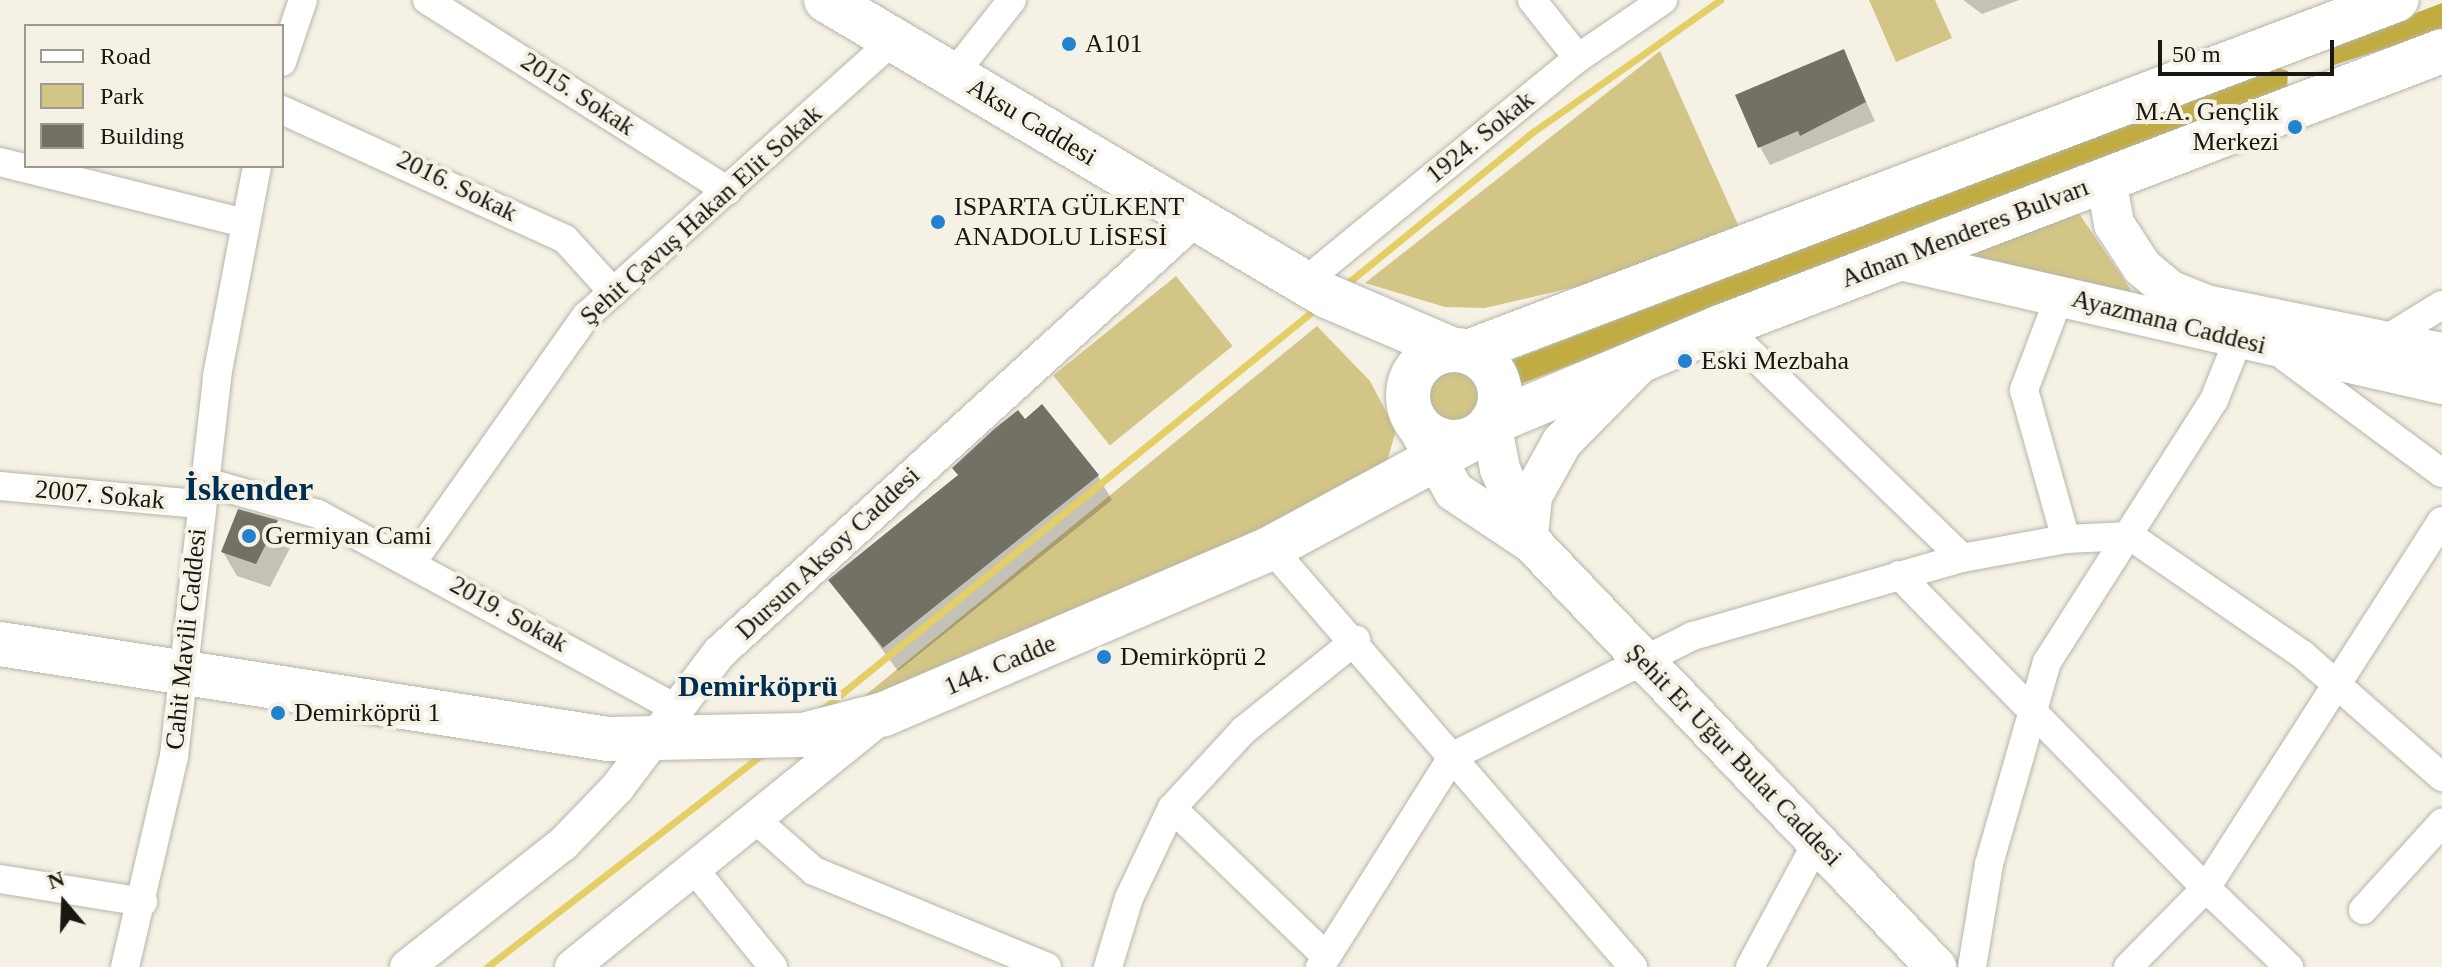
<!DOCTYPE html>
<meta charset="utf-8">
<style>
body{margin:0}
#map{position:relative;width:2442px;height:967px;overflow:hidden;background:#f5f2e5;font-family:"Times New Roman",serif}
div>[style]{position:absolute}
.green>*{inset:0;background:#d2c586;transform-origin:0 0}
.round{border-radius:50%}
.forest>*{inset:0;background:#c1ac41}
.shadow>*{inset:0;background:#0003}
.stream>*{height:7px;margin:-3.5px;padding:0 3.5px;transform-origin:3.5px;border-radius:3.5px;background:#e4ce66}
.building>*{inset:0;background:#737165}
.roads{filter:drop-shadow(0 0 2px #b7b5a8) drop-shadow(0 0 2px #b7b5a8)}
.minor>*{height:28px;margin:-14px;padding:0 14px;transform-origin:14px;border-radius:14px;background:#fff}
.tertiary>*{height:34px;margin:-17px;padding:0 17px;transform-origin:17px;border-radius:17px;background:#fff}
.secondary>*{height:40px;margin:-20px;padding:0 20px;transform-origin:20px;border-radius:20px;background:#fff}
.primary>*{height:44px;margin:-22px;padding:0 22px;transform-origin:22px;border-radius:22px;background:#fff}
.primary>.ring{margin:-22px;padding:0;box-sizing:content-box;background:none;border:44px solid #fff;border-radius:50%}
.dots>*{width:22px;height:22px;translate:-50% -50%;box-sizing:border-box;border:4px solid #f5f2e5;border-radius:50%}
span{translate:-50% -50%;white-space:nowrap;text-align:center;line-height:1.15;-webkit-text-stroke:8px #f5f2e5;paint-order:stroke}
.poi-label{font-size:26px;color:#181712}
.left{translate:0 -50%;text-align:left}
.right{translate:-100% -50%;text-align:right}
.street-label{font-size:26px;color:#181712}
.quarter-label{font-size:30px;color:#002e52;font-weight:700}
.district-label{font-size:34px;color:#002e52;font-weight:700}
.legend{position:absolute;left:24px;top:24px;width:260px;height:144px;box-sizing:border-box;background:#f5f2e5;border:2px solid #9d9a91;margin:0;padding:10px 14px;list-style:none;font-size:24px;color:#181712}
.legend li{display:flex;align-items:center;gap:16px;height:40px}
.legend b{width:40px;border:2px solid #9d9a91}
.north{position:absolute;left:24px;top:863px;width:80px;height:80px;-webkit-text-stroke:6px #f5f2e5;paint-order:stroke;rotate:341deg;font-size:22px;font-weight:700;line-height:32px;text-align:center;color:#181712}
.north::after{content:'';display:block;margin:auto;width:28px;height:36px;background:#181712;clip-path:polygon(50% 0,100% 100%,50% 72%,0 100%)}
.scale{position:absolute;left:2158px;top:40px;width:176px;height:36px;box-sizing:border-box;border:4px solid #181712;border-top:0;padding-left:10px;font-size:24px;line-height:28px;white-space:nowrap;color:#181712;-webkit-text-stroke:6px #f5f2e5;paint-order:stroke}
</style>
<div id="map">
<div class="green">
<div style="clip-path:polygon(1869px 0,1935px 0,1952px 38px,1896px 62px)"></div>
<div style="clip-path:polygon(1660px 51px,1739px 227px,1588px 284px,1485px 308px,1445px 307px,1365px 283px)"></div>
<div style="clip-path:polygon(2078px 212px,2133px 293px,1969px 259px,1969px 253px)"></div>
<div style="left:1176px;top:276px;width:90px;height:158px;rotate:51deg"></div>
<div style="clip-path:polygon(1317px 326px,1370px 381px,1396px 430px,1386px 465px,1262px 530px,851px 707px)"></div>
<div class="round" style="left:1425px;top:367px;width:58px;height:58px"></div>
</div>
<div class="forest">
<div style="clip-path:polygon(2442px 3px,2442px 30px,2334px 65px,2332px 45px)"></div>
<div style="clip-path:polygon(2276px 67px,2288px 71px,2287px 90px,1513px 387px,1507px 362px)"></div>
</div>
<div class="shadow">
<div style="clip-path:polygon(1963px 0,2019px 0,1982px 14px)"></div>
<div style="clip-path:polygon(1843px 52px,1875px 121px,1770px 165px,1760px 147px)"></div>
<div style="clip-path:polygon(1025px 422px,1098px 476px,1112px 500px,898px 671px,831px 581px)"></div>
<div style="clip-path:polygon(277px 522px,291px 546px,270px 587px,237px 576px,223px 552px)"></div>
</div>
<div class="stream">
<div style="left:1344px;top:286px;width:244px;rotate:-39.2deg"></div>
<div style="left:1533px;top:132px;width:229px;rotate:-35.2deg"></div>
<div style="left:819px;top:712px;width:644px;rotate:-39.08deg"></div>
<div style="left:487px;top:967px;width:350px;rotate:-37.7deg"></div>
</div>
<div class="building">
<div style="clip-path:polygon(1844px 49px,1866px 102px,1800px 136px,1798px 131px,1758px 148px,1735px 95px)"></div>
<div style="clip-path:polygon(1042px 404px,1099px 475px,883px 648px,828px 580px,958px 475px,952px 468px,994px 429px,1018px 410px,1025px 419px)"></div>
<div style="clip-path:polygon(238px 509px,278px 520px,256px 564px,221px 552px)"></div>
</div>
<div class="roads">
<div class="minor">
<div style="left:427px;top:0;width:356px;rotate:32.4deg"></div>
<div style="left:1532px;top:0;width:74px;rotate:51.6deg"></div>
<div style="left:282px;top:62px;width:65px;rotate:-71.3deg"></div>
<div style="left:953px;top:75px;width:95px;rotate:-51.8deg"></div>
<div style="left:282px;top:110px;width:311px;rotate:24.5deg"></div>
<div style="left:565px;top:239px;width:72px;rotate:47.8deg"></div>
<div style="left:0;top:162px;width:252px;rotate:14deg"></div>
<div style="left:1303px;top:283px;width:355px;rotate:-39.3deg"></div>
<div style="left:1578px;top:58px;width:103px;rotate:-34.3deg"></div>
<div style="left:2060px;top:295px;width:102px;rotate:110.8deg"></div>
<div style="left:2024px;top:390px;width:155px;rotate:74.3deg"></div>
<div style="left:1723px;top:326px;width:333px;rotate:44.1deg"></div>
<div style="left:2372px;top:348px;width:82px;rotate:-31.6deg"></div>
<div style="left:2285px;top:357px;width:195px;rotate:36.5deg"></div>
<div style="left:202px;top:481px;width:121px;rotate:15.9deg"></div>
<div style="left:318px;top:514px;width:407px;rotate:28.5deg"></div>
<div style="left:0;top:486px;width:200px;rotate:5.2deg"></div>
<div style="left:1271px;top:548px;width:554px;rotate:49.17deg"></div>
<div style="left:413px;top:561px;width:300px;rotate:-54.8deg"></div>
<div style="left:586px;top:316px;width:414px;rotate:-41.9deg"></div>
<div style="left:1899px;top:575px;width:438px;rotate:45.6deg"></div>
<div style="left:2206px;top:888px;width:436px;rotate:-57.3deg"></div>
<div style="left:1172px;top:808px;width:214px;rotate:43.9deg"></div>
<div style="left:755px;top:819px;width:79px;rotate:41.4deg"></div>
<div style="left:814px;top:871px;width:252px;rotate:22.4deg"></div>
<div style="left:694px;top:869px;width:126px;rotate:51.1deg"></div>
<div style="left:0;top:879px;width:145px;rotate:9.1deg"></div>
<div style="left:2363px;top:910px;width:118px;rotate:-47.8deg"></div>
<div style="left:125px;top:967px;width:217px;rotate:-76.9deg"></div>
<div style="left:174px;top:756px;width:382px;rotate:-83.5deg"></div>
<div style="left:217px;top:376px;width:214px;rotate:-79.2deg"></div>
<div style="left:1108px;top:967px;width:72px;rotate:-73.1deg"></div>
<div style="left:1129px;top:898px;width:100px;rotate:-64.5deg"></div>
<div style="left:1172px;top:808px;width:106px;rotate:-47.3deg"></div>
<div style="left:1244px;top:730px;width:144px;rotate:-38.8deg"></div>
<div style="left:1320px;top:967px;width:249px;rotate:-57.8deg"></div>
<div style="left:1453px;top:756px;width:268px;rotate:-26.6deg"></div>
<div style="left:1693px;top:636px;width:280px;rotate:-16.2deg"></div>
<div style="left:1962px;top:558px;width:106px;rotate:-10.4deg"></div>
<div style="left:2066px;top:539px;width:64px;rotate:-2.7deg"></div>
<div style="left:2130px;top:536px;width:210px;rotate:34.5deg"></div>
<div style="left:2303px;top:655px;width:185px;rotate:41.3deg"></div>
<div style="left:1750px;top:967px;width:142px;rotate:-61.8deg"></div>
<div style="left:1972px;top:967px;width:104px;rotate:-80.6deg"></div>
<div style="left:1989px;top:864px;width:210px;rotate:-74deg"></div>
<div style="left:2047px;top:662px;width:311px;rotate:-57.5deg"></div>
<div style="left:2214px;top:400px;width:83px;rotate:-68.1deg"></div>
<div style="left:2128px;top:967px;width:111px;rotate:-45.4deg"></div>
<div style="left:2206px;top:888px;width:115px;rotate:43.6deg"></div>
</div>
<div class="tertiary">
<div style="left:407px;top:967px;width:199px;rotate:-38.3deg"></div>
<div style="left:563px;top:844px;width:78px;rotate:-46deg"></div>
<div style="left:617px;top:788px;width:171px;rotate:-52.9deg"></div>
<div style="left:720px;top:652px;width:643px;rotate:-42.35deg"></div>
<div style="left:572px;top:967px;width:395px;rotate:-39deg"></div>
</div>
<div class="secondary">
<div style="left:2106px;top:179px;width:46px;rotate:79.9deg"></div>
<div style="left:2114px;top:224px;width:51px;rotate:56.9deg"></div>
<div style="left:2142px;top:267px;width:35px;rotate:40deg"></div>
<div style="left:2169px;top:290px;width:40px;rotate:22deg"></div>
<div style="left:2206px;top:305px;width:241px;rotate:11.5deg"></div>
<div style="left:1896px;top:259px;width:560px;rotate:12.89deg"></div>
<div style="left:1412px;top:417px;width:85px;rotate:60.4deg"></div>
<div style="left:1454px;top:491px;width:94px;rotate:33.7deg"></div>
<div style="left:1532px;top:543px;width:81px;rotate:-113.4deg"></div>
<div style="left:1500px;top:469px;width:47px;rotate:-101.1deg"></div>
<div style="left:1528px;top:535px;width:39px;rotate:-84deg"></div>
<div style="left:1532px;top:496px;width:62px;rotate:-60.9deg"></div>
<div style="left:1562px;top:442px;width:107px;rotate:-45.4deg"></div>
<div style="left:1532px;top:543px;width:586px;rotate:46.38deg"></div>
</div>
<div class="primary">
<div style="left:826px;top:0;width:582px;rotate:30.58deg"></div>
<div style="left:1327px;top:296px;width:137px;rotate:23.2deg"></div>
<div class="ring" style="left:1408px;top:350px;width:48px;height:48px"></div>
<div style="left:1468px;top:352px;width:993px;rotate:-20.77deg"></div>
<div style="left:1491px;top:423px;width:251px;rotate:-22.7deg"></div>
<div style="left:1723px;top:326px;width:770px;rotate:-20.93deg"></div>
<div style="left:0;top:644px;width:615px;rotate:8.88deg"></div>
<div style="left:608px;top:739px;width:195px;rotate:-1.2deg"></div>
<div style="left:803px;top:735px;width:84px;rotate:-14.5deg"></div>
<div style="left:884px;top:714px;width:421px;rotate:-23.2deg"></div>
<div style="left:1271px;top:548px;width:233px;rotate:-28.4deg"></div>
</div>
</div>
<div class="dots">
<div style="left:1069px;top:44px;background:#2382ce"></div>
<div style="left:2295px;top:127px;background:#2382ce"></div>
<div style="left:938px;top:222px;background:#2382ce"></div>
<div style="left:1685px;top:361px;background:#2382ce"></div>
<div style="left:249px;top:536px;background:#2382ce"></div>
<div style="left:1104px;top:657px;background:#2382ce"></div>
<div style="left:278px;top:713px;background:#2382ce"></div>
</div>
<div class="poi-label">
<span class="left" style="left:1085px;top:44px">A101</span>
<span class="right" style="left:2279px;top:127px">M.A. Gençlik<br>Merkezi</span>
<span class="left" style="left:954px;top:222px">ISPARTA GÜLKENT<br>ANADOLU LİSESİ</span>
<span class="left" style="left:1701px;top:361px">Eski Mezbaha</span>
<span class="left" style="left:265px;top:536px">Germiyan Cami</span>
<span class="left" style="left:1120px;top:657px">Demirköprü 2</span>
<span class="left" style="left:294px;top:713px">Demirköprü 1</span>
</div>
<div class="street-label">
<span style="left:578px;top:94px;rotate:33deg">2015. Sokak</span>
<span style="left:1032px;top:122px;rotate:31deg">Aksu Caddesi</span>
<span style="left:1480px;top:137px;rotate:-39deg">1924. Sokak</span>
<span style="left:457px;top:186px;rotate:26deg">2016. Sokak</span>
<span style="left:701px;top:215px;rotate:-42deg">Şehit Çavuş Hakan Elit Sokak</span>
<span style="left:1965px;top:233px;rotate:-21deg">Adnan Menderes Bulvarı</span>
<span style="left:2169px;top:322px;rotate:14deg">Ayazmana Caddesi</span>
<span style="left:100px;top:495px;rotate:5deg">2007. Sokak</span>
<span style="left:828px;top:553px;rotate:-43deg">Dursun Aksoy Caddesi</span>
<span style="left:509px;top:614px;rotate:29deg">2019. Sokak</span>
<span style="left:186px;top:639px;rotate:-84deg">Cahit Mavili Caddesi</span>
<span style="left:1000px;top:665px;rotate:-23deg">144. Cadde</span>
<span style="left:1734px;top:755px;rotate:46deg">Şehit Er Uğur Bulat Caddesi</span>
</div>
<div class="quarter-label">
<span style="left:758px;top:686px">Demirköprü</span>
</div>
<div class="district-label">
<span style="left:249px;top:489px">İskender</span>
</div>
<ul class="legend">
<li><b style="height:10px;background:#fff"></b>Road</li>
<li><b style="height:22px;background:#d2c586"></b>Park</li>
<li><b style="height:22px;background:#737165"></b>Building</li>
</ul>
<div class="north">N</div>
<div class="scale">50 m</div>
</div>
